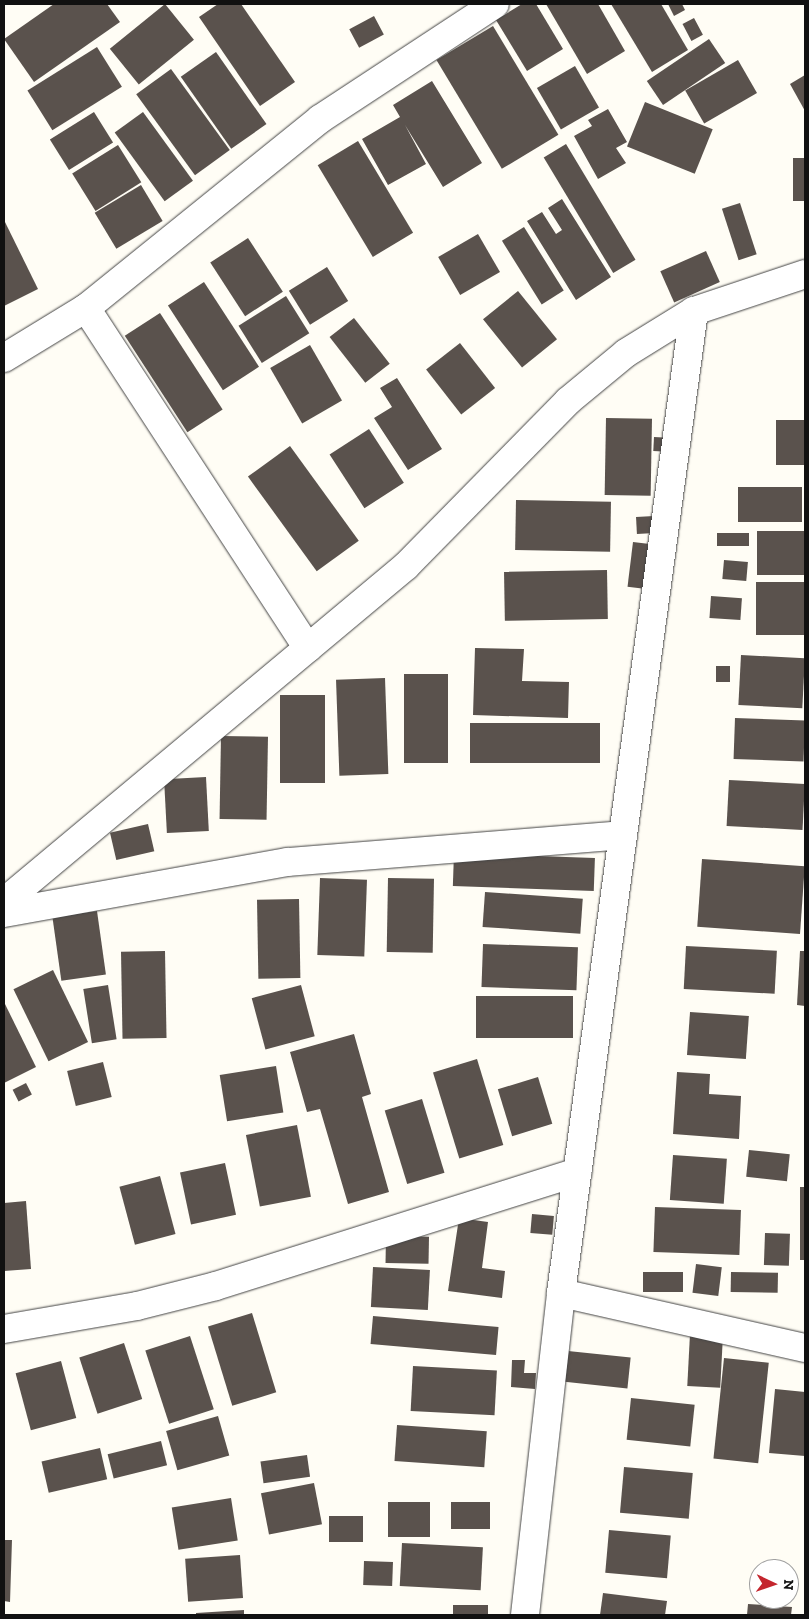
<!DOCTYPE html>
<style>
body{margin:0}
#map{position:relative;width:809px;height:1619px;overflow:hidden;background:#fffdf5;font-family:"Zilla Slab",serif}
div>[style]{position:absolute}
.building>*{inset:0;background:#5a524d;transform-origin:0 0}
.roads{filter:drop-shadow(0 0 1px #444) drop-shadow(0 0 1px #444)}
.minor>*{height:28px;margin:-14px;padding:0 14px;transform-origin:14px;border-radius:14px;background:#fff}
span{translate:-50% -50%;white-space:nowrap;text-align:center;line-height:1.15;-webkit-text-stroke:5px #fff;paint-order:stroke}
.frame{position:absolute;inset:0;border:5px solid #111;pointer-events:none}
.north{position:absolute;left:749px;top:1559px;width:50px;height:50px;box-sizing:border-box;background:#fff;border:1px solid #a0a0a0;border-radius:50%;rotate:93deg;font-size:14px;font-weight:700;line-height:20px;text-align:center;color:#111}
.north::after{content:'';display:block;margin:auto;width:18px;height:22px;background:#c4262e;clip-path:polygon(50% 0,100% 100%,50% 72%,0 100%)}
</style>
<div id="map">
<div class="building">
<div style="clip-path:polygon(54px 4px,107px 4px,120px 22px,34px 82px,4px 39px)"></div>
<div style="left:165px;top:4px;width:46px;height:71px;rotate:51deg"></div>
<div style="clip-path:polygon(218px 4px,241px 4px,295px 82px,260px 106px,199px 17px)"></div>
<div style="clip-path:polygon(522px 4px,536px 4px,563px 49px,527px 71px,496px 20px)"></div>
<div style="clip-path:polygon(546px 4px,598px 4px,625px 51px,587px 74px)"></div>
<div style="clip-path:polygon(611px 4px,661px 4px,688px 50px,652px 72px)"></div>
<div style="clip-path:polygon(668px 4px,682px 4px,685px 10px,674px 16px)"></div>
<div style="left:374px;top:16px;width:21px;height:28px;rotate:62deg"></div>
<div style="left:694px;top:18px;width:19px;height:13px;rotate:62deg"></div>
<div style="left:493px;top:26px;width:127px;height:66px;rotate:59deg"></div>
<div style="left:709px;top:39px;width:29px;height:75px;rotate:56deg"></div>
<div style="left:97px;top:47px;width:47px;height:82px;rotate:58deg"></div>
<div style="left:216px;top:52px;width:88px;height:43px;rotate:55deg"></div>
<div style="left:738px;top:60px;width:38px;height:61px;rotate:60deg"></div>
<div style="left:575px;top:66px;width:48px;height:44px;rotate:60deg"></div>
<div style="left:171px;top:69px;width:100px;height:43px;rotate:54deg"></div>
<div style="clip-path:polygon(805px 75px,805px 111px,790px 84px)"></div>
<div style="clip-path:polygon(432px 81px,482px 163px,443px 187px,405px 125px,426px 164px,388px 185px,362px 139px,400px 117px,393px 105px)"></div>
<div style="left:645px;top:102px;width:73px;height:48px;rotate:22deg"></div>
<div style="clip-path:polygon(608px 109px,627px 142px,616px 148px,626px 163px,598px 179px,574px 136px,592px 126px,588px 120px)"></div>
<div style="left:94px;top:112px;width:36px;height:52px;rotate:58deg"></div>
<div style="left:143px;top:112px;width:85px;height:35px;rotate:54deg"></div>
<div style="left:358px;top:141px;width:107px;height:47px;rotate:59deg"></div>
<div style="left:566px;top:144px;width:135px;height:26px;rotate:59deg"></div>
<div style="left:118px;top:145px;width:44px;height:54px;rotate:58deg"></div>
<div style="left:793px;top:158px;width:12px;height:43px"></div>
<div style="left:141px;top:185px;width:42px;height:54px;rotate:59deg"></div>
<div style="clip-path:polygon(562px 199px,611px 277px,576px 300px,527px 221px,542px 212px,556px 234px,562px 230px,548px 208px)"></div>
<div style="left:740px;top:203px;width:54px;height:19px;rotate:72deg"></div>
<div style="clip-path:polygon(4px 220px,38px 289px,4px 306px)"></div>
<div style="left:524px;top:227px;width:75px;height:26px;rotate:58deg"></div>
<div style="left:478px;top:234px;width:44px;height:46px;rotate:60deg"></div>
<div style="left:248px;top:238px;width:64px;height:45px;rotate:57deg"></div>
<div style="left:706px;top:251px;width:34px;height:50px;rotate:66deg"></div>
<div style="left:327px;top:267px;width:40px;height:45px;rotate:58deg"></div>
<div style="left:204px;top:282px;width:101px;height:43px;rotate:57deg"></div>
<div style="left:518px;top:291px;width:62px;height:45px;rotate:51deg"></div>
<div style="left:286px;top:296px;width:44px;height:56px;rotate:58deg"></div>
<div style="left:160px;top:313px;width:115px;height:42px;rotate:57deg"></div>
<div style="left:354px;top:318px;width:58px;height:31px;rotate:52deg"></div>
<div style="left:460px;top:343px;width:57px;height:43px;rotate:52deg"></div>
<div style="left:310px;top:345px;width:64px;height:46px;rotate:60deg"></div>
<div style="clip-path:polygon(397px 378px,442px 449px,408px 470px,374px 418px,392px 407px,380px 388px)"></div>
<div style="left:606px;top:418px;width:46px;height:77px;rotate:1deg"></div>
<div style="left:805px;top:420px;width:45px;height:29px;rotate:90deg"></div>
<div style="left:369px;top:429px;width:64px;height:47px;rotate:57deg"></div>
<div style="left:654px;top:437px;width:19px;height:14px;rotate:3deg"></div>
<div style="left:290px;top:446px;width:117px;height:52px;rotate:54deg"></div>
<div style="left:738px;top:487px;width:64px;height:35px"></div>
<div style="left:516px;top:500px;width:95px;height:50px;rotate:1deg"></div>
<div style="left:654px;top:516px;width:17px;height:18px;rotate:87deg"></div>
<div style="left:805px;top:531px;width:44px;height:48px;rotate:90deg"></div>
<div style="left:717px;top:533px;width:32px;height:13px"></div>
<div style="left:633px;top:542px;width:23px;height:45px;rotate:7deg"></div>
<div style="left:724px;top:560px;width:24px;height:19px;rotate:5deg"></div>
<div style="left:607px;top:570px;width:49px;height:103px;rotate:89deg"></div>
<div style="left:805px;top:582px;width:53px;height:49px;rotate:90deg"></div>
<div style="left:711px;top:596px;width:31px;height:22px;rotate:4deg"></div>
<div style="clip-path:polygon(475px 648px,524px 649px,522px 681px,569px 682px,568px 718px,473px 715px)"></div>
<div style="left:741px;top:655px;width:64px;height:50px;rotate:3deg"></div>
<div style="left:716px;top:666px;width:14px;height:16px"></div>
<div style="left:404px;top:674px;width:44px;height:89px"></div>
<div style="left:385px;top:678px;width:96px;height:49px;rotate:88deg"></div>
<div style="left:280px;top:695px;width:45px;height:88px"></div>
<div style="left:735px;top:718px;width:70px;height:41px;rotate:2deg"></div>
<div style="left:470px;top:723px;width:130px;height:40px"></div>
<div style="left:221px;top:736px;width:47px;height:83px;rotate:1deg"></div>
<div style="left:206px;top:777px;width:54px;height:42px;rotate:87deg"></div>
<div style="left:729px;top:780px;width:76px;height:46px;rotate:3deg"></div>
<div style="left:148px;top:824px;width:28px;height:39px;rotate:77deg"></div>
<div style="left:454px;top:853px;width:141px;height:33px;rotate:2deg"></div>
<div style="left:702px;top:859px;width:103px;height:68px;rotate:4deg"></div>
<div style="left:320px;top:878px;width:47px;height:77px;rotate:2deg"></div>
<div style="left:388px;top:878px;width:46px;height:74px;rotate:1deg"></div>
<div style="left:485px;top:892px;width:98px;height:35px;rotate:4deg"></div>
<div style="left:299px;top:899px;width:79px;height:42px;rotate:89deg"></div>
<div style="left:97px;top:911px;width:64px;height:45px;rotate:82deg"></div>
<div style="left:483px;top:944px;width:95px;height:43px;rotate:2deg"></div>
<div style="left:686px;top:946px;width:91px;height:43px;rotate:3deg"></div>
<div style="left:165px;top:951px;width:87px;height:44px;rotate:89deg"></div>
<div style="clip-path:polygon(800px 951px,805px 951px,805px 1006px,797px 1005px)"></div>
<div style="left:53px;top:970px;width:80px;height:44px;rotate:64deg"></div>
<div style="left:108px;top:985px;width:55px;height:25px;rotate:81deg"></div>
<div style="left:301px;top:985px;width:53px;height:51px;rotate:75deg"></div>
<div style="left:476px;top:996px;width:97px;height:42px"></div>
<div style="clip-path:polygon(4px 1002px,36px 1067px,4px 1083px)"></div>
<div style="left:690px;top:1012px;width:59px;height:43px;rotate:4deg"></div>
<div style="clip-path:polygon(354px 1034px,371px 1094px,362px 1097px,389px 1192px,348px 1204px,320px 1109px,307px 1112px,290px 1052px)"></div>
<div style="left:477px;top:1059px;width:90px;height:46px;rotate:73deg"></div>
<div style="left:103px;top:1062px;width:36px;height:37px;rotate:76deg"></div>
<div style="left:276px;top:1066px;width:47px;height:57px;rotate:81deg"></div>
<div style="clip-path:polygon(677px 1072px,710px 1074px,709px 1094px,741px 1096px,739px 1139px,673px 1134px)"></div>
<div style="left:538px;top:1077px;width:49px;height:42px;rotate:73deg"></div>
<div style="left:26px;top:1083px;width:13px;height:15px;rotate:63deg"></div>
<div style="left:422px;top:1099px;width:77px;height:39px;rotate:73deg"></div>
<div style="left:297px;top:1125px;width:73px;height:52px;rotate:79deg"></div>
<div style="left:749px;top:1150px;width:41px;height:27px;rotate:6deg"></div>
<div style="left:673px;top:1155px;width:54px;height:45px;rotate:4deg"></div>
<div style="left:225px;top:1163px;width:53px;height:46px;rotate:78deg"></div>
<div style="left:160px;top:1176px;width:60px;height:42px;rotate:75deg"></div>
<div style="left:800px;top:1187px;width:5px;height:73px"></div>
<div style="clip-path:polygon(26px 1201px,31px 1269px,4px 1271px,4px 1203px)"></div>
<div style="left:655px;top:1207px;width:86px;height:45px;rotate:2deg"></div>
<div style="left:532px;top:1214px;width:22px;height:19px;rotate:5deg"></div>
<div style="clip-path:polygon(459px 1218px,488px 1222px,482px 1268px,505px 1271px,502px 1298px,448px 1291px)"></div>
<div style="left:765px;top:1233px;width:25px;height:32px;rotate:2deg"></div>
<div style="left:386px;top:1236px;width:43px;height:27px;rotate:1deg"></div>
<div style="left:696px;top:1264px;width:26px;height:29px;rotate:7deg"></div>
<div style="left:373px;top:1267px;width:57px;height:40px;rotate:3deg"></div>
<div style="left:683px;top:1272px;width:20px;height:40px;rotate:90deg"></div>
<div style="left:731px;top:1272px;width:47px;height:20px;rotate:1deg"></div>
<div style="left:252px;top:1313px;width:83px;height:46px;rotate:73deg"></div>
<div style="left:373px;top:1316px;width:126px;height:28px;rotate:5deg"></div>
<div style="left:690px;top:1334px;width:33px;height:52px;rotate:3deg"></div>
<div style="left:190px;top:1336px;width:77px;height:47px;rotate:72deg"></div>
<div style="left:124px;top:1343px;width:59px;height:47px;rotate:72deg"></div>
<div style="left:568px;top:1351px;width:63px;height:31px;rotate:6deg"></div>
<div style="left:724px;top:1358px;width:45px;height:101px;rotate:6deg"></div>
<div style="clip-path:polygon(512px 1360px,525px 1360px,524px 1373px,536px 1373px,535px 1389px,511px 1387px)"></div>
<div style="left:61px;top:1361px;width:59px;height:47px;rotate:75deg"></div>
<div style="left:413px;top:1366px;width:84px;height:45px;rotate:3deg"></div>
<div style="clip-path:polygon(775px 1389px,805px 1392px,805px 1456px,769px 1453px)"></div>
<div style="left:631px;top:1398px;width:64px;height:42px;rotate:6deg"></div>
<div style="left:218px;top:1416px;width:41px;height:54px;rotate:74deg"></div>
<div style="left:397px;top:1425px;width:90px;height:36px;rotate:4deg"></div>
<div style="left:161px;top:1441px;width:25px;height:55px;rotate:76deg"></div>
<div style="left:100px;top:1448px;width:32px;height:60px;rotate:77deg"></div>
<div style="left:307px;top:1455px;width:22px;height:47px;rotate:82deg"></div>
<div style="left:624px;top:1467px;width:69px;height:46px;rotate:5deg"></div>
<div style="left:314px;top:1483px;width:42px;height:54px;rotate:79deg"></div>
<div style="left:231px;top:1498px;width:43px;height:60px;rotate:81deg"></div>
<div style="left:388px;top:1502px;width:42px;height:35px"></div>
<div style="left:490px;top:1502px;width:27px;height:39px;rotate:90deg"></div>
<div style="left:329px;top:1516px;width:34px;height:26px"></div>
<div style="left:609px;top:1530px;width:62px;height:43px;rotate:5deg"></div>
<div style="clip-path:polygon(4px 1540px,12px 1540px,10px 1602px,4px 1601px)"></div>
<div style="left:402px;top:1543px;width:81px;height:43px;rotate:3deg"></div>
<div style="left:240px;top:1555px;width:43px;height:55px;rotate:86deg"></div>
<div style="left:364px;top:1561px;width:29px;height:24px;rotate:2deg"></div>
<div style="clip-path:polygon(603px 1593px,667px 1601px,665px 1615px,600px 1615px)"></div>
<div style="clip-path:polygon(748px 1604px,792px 1607px,791px 1615px,747px 1615px)"></div>
<div style="left:453px;top:1605px;width:35px;height:10px"></div>
<div style="clip-path:polygon(244px 1610px,244px 1615px,196px 1615px,196px 1613px)"></div>
</div>
<div class="roads">
<div class="minor">
<div style="left:86px;top:308px;width:406px;rotate:56.9deg"></div>
<div style="left:4px;top:358px;width:96px;rotate:-31.4deg"></div>
<div style="left:86px;top:308px;width:301px;rotate:-38.9deg"></div>
<div style="left:320px;top:119px;width:209px;rotate:-33.3deg"></div>
<div style="left:4px;top:902px;width:524px;rotate:-39.89deg"></div>
<div style="left:406px;top:566px;width:231px;rotate:-45.5deg"></div>
<div style="left:568px;top:401px;width:75px;rotate:-39.6deg"></div>
<div style="left:626px;top:353px;width:80px;rotate:-31.7deg"></div>
<div style="left:694px;top:311px;width:117px;rotate:-18.4deg"></div>
<div style="left:4px;top:913px;width:289px;rotate:-10.2deg"></div>
<div style="left:288px;top:862px;width:336px;rotate:-4.6deg"></div>
<div style="left:561px;top:1293px;width:250px;rotate:12.7deg"></div>
<div style="left:4px;top:1329px;width:135px;rotate:-9.8deg"></div>
<div style="left:137px;top:1306px;width:81px;rotate:-14.2deg"></div>
<div style="left:216px;top:1286px;width:379px;rotate:-17.5deg"></div>
<div style="left:525px;top:1615px;width:324px;rotate:-83.6deg"></div>
<div style="left:561px;top:1293px;width:991px;rotate:-82.29deg"></div>
</div>
</div>
<div class="frame"></div>
<div class="north">N</div>
</div>
